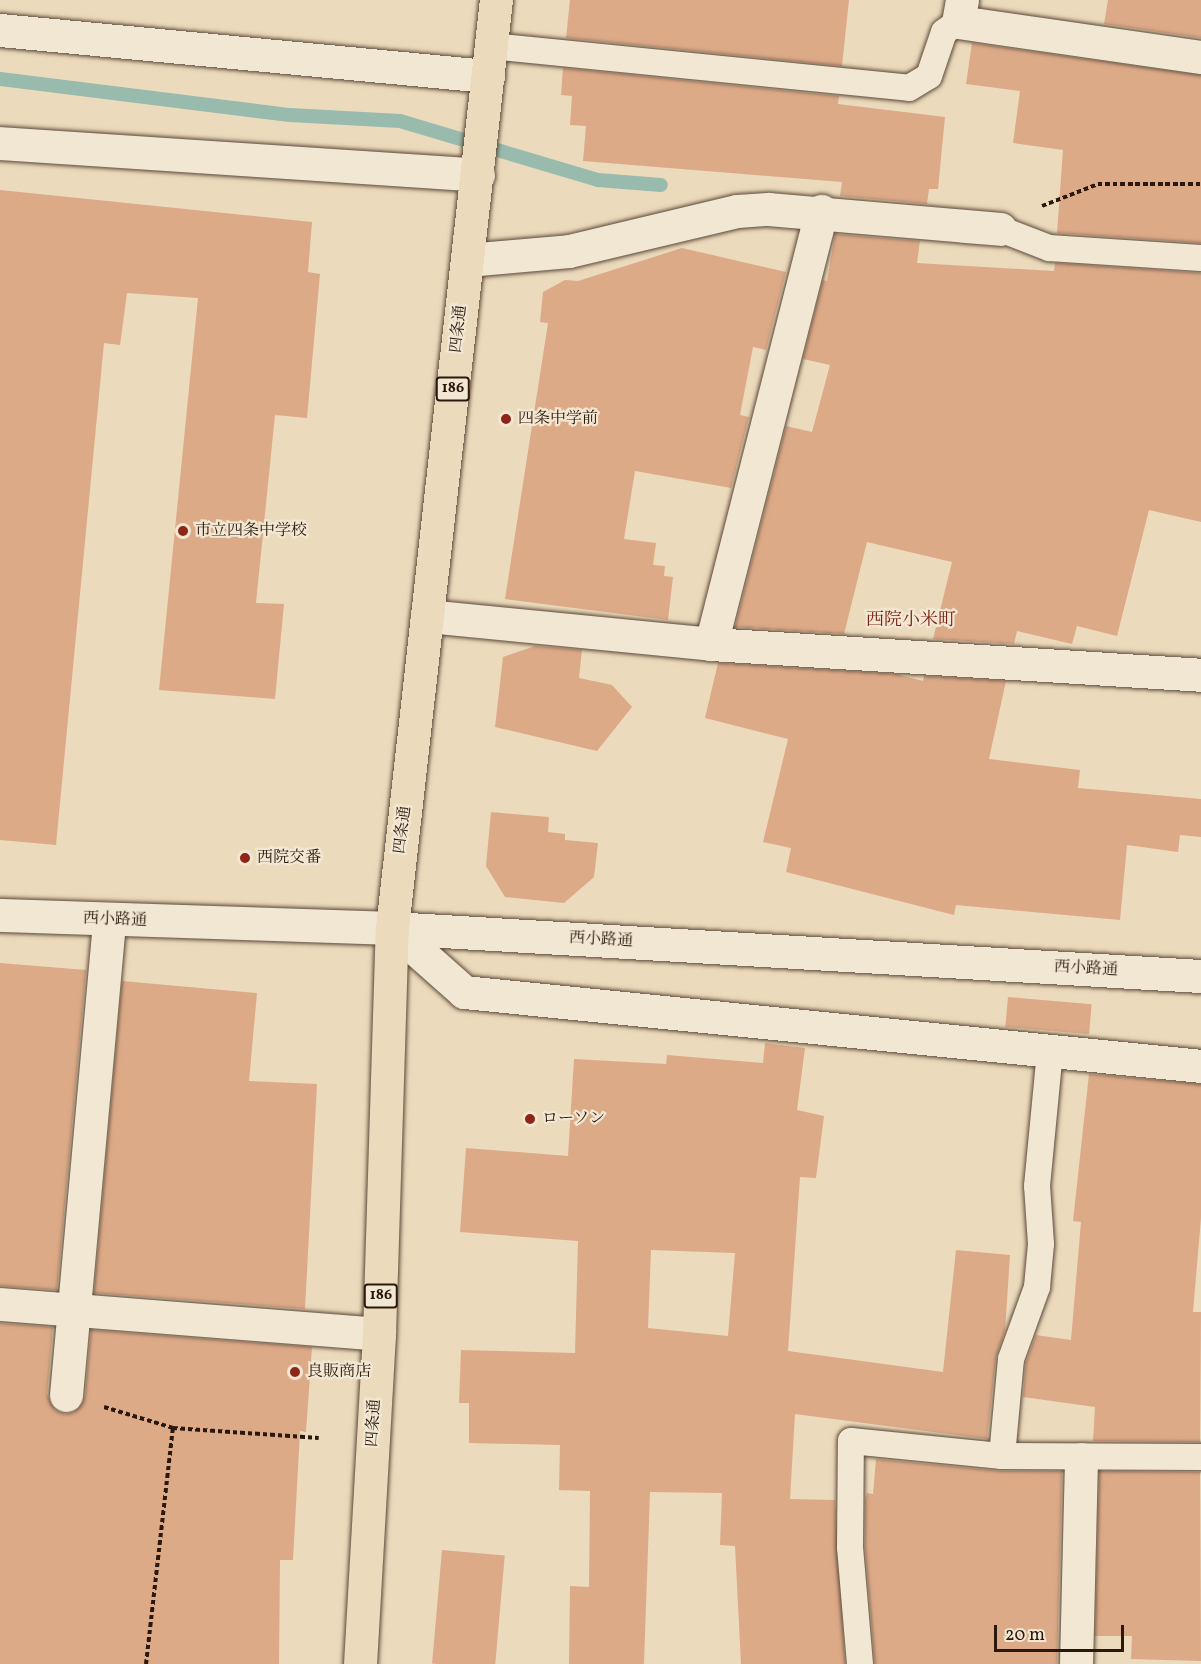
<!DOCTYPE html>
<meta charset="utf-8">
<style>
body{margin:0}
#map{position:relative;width:1201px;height:1664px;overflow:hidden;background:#ebdabb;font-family:Vollkorn,"Noto Serif JP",serif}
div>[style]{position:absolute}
.stream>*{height:14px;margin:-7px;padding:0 7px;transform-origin:7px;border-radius:7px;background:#98bbae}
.building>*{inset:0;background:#da8;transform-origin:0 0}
.path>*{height:4px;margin-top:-2px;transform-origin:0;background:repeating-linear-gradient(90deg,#2b180d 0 4.5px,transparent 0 7.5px)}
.roads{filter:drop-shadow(0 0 2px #5b4838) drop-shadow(0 0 2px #5b4838)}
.service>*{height:26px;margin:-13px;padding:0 13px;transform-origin:13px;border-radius:13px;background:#f2e7d3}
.minor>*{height:33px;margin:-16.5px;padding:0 16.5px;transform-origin:16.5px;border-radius:16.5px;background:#f2e7d3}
.tertiary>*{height:33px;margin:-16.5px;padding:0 16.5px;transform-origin:16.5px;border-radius:16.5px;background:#f2e7d3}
.primary>*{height:33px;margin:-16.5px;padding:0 16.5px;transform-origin:16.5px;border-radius:16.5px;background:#ebdabb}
.dots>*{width:16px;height:16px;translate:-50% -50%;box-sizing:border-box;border:3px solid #f2e7d3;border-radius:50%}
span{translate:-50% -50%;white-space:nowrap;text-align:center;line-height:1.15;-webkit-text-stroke:4.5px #f2e7d3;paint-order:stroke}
.shield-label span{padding:2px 4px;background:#f2e7d3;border:2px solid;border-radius:4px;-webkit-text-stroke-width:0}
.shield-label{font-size:15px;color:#2b180d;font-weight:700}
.street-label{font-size:16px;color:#2b180d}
.poi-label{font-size:16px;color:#2b180d}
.left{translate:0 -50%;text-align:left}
.neighbourhood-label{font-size:18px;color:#7a1f14}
.scale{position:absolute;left:994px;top:1625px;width:130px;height:27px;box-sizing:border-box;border:3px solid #2b180d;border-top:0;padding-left:8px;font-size:18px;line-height:21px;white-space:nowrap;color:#2b180d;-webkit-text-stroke:4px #f2e7d3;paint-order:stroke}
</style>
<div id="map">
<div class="stream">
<div style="left:0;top:79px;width:292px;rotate:7.1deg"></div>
<div style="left:290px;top:115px;width:110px;rotate:3.1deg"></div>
<div style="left:400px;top:121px;width:207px;rotate:16.6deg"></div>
<div style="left:598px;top:180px;width:63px;rotate:4.5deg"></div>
</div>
<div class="building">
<div style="clip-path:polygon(570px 0,849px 0,842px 66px,566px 38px)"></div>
<div style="clip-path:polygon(1108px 0,1201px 0,1201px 38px,1104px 24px)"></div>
<div style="clip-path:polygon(972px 43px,1201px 75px,1201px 243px,1057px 233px,1063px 150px,1013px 143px,1020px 91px,966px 84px)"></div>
<div style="clip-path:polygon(563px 68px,839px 96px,838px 104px,945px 117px,938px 189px,929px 189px,927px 204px,840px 196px,842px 182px,583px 161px,586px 126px,570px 125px,572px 96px,561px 95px)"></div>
<div style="clip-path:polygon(0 190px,312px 222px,308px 272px,320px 274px,307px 418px,275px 415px,256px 603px,284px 604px,275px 699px,159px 690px,198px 298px,127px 293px,120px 345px,104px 343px,56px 845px,0 840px)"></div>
<div style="clip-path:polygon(835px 234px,920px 241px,917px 263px,1054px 271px,1055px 263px,1201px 273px,1201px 522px,1149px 510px,1117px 636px,1077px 626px,1072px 644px,1017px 631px,1014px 644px,933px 639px,952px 562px,867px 542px,844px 634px,735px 627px,786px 426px,812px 432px,830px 365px,803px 359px,823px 280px,827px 281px)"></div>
<div style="clip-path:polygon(682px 248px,786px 272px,766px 350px,753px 347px,740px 415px,749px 417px,731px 488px,635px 471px,624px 539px,656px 543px,653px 565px,665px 566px,664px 576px,673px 577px,668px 620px,505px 599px,548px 323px,540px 322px,543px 292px,565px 280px,578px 281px)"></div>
<div style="clip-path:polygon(535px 646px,582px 650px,579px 678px,612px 685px,632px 707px,597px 751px,495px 727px,503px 657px)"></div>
<div style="clip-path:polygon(718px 663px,896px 674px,923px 681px,924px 676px,1006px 681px,989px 759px,1080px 770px,1078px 788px,1201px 799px,1201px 837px,1180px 835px,1178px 852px,1127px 845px,1120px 920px,956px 905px,954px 915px,786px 872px,791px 848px,763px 842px,788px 739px,705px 718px)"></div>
<div style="clip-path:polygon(491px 812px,549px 817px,548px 832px,565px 834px,565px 840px,598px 843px,594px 877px,564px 903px,505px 897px,486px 866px)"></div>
<div style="clip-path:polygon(0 963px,86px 970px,57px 1290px,0 1286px)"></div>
<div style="clip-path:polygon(122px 981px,257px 993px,249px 1081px,317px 1084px,305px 1309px,94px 1293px)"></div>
<div style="left:1008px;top:997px;width:84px;height:30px;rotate:5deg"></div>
<div style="clip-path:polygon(evenodd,765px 1043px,805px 1048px,797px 1110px,824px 1116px,816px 1178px,800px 1177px,788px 1351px,943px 1372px,956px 1250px,1010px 1255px,1005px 1331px,996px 1357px,987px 1439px,795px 1414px,790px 1499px,835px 1500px,845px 1664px,741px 1664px,735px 1546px,720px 1545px,722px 1493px,650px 1492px,644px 1664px,569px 1664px,570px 1586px,589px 1587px,590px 1491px,559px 1490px,560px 1445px,469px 1443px,469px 1403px,459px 1403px,461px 1350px,575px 1353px,578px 1241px,460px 1232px,466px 1148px,568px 1156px,574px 1059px,666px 1064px,667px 1055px,763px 1063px,765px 1043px,651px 1250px,735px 1253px,728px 1336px,648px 1328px,651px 1250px)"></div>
<div style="clip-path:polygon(1089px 1074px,1201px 1084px,1201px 1218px,1193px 1312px,1201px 1312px,1200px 1442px,1093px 1441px,1095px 1407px,1023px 1397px,1026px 1362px,1036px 1335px,1071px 1340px,1081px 1222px,1073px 1221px)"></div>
<div style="clip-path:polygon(0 1323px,53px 1327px,47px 1394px,55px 1410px,65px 1414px,74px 1412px,85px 1397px,91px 1330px,312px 1347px,306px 1432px,300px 1431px,293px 1560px,280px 1560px,279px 1664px,0 1664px)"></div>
<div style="clip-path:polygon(876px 1459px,1001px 1471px,1062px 1471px,1057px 1664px,875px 1664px,865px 1546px,865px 1501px,867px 1493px,873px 1494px)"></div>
<div style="clip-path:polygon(1099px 1471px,1200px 1472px,1201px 1661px,1131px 1659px,1132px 1636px,1095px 1636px)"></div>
<div style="left:442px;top:1550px;width:63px;height:114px;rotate:5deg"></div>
</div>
<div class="path">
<div style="left:1042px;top:206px;width:60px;rotate:-21.4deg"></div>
<div style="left:1098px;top:184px;width:103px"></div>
<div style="left:104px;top:1407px;width:72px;rotate:16.9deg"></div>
<div style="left:173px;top:1428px;width:146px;rotate:3.9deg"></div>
<div style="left:146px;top:1664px;width:238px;rotate:-83.5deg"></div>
</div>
<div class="roads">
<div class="service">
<div style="left:491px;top:46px;width:420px;rotate:5.7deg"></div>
<div style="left:909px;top:88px;width:23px;rotate:-31deg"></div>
<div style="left:929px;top:76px;width:46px;rotate:-71.2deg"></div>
<div style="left:944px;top:32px;width:17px;rotate:-36deg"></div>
<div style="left:1000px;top:229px;width:53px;rotate:21.2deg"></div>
<div style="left:1049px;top:248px;width:152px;rotate:3.8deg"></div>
<div style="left:1002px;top:1456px;width:97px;rotate:-84.7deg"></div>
<div style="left:1011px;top:1359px;width:77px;rotate:-70.1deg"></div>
<div style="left:1037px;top:1287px;width:43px;rotate:-84.7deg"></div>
<div style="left:1041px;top:1244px;width:58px;rotate:-93.9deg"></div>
<div style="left:1037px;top:1186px;width:135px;rotate:-84.5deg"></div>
<div style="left:860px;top:1664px;width:117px;rotate:-94.9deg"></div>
<div style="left:850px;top:1547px;width:106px;rotate:-89.5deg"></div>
<div style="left:851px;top:1441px;width:152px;rotate:5.7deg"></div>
<div style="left:1002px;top:1456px;width:199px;rotate:0.3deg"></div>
</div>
<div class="minor">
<div style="left:962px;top:0;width:22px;rotate:100deg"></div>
<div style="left:958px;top:22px;width:246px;rotate:8.2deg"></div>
<div style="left:0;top:30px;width:490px;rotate:5.4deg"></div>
<div style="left:0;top:143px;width:479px;rotate:3.8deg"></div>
<div style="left:467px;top:260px;width:102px;rotate:-5deg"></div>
<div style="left:569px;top:251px;width:173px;rotate:-13.4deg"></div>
<div style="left:737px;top:211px;width:31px;rotate:-4deg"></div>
<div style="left:768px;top:209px;width:233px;rotate:4.9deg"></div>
<div style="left:427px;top:616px;width:285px;rotate:5.6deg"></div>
<div style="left:711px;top:644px;width:491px;rotate:3.6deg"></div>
<div style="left:711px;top:644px;width:447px;rotate:-75.7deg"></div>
<div style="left:392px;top:928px;width:96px;rotate:41.6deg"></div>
<div style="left:464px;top:992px;width:741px;rotate:5.73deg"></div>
<div style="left:0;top:1304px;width:380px;rotate:4.5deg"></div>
<div style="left:66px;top:1395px;width:477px;rotate:-84.8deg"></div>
<div style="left:1076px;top:1664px;width:205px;rotate:-88.6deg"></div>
</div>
<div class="tertiary">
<div style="left:0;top:915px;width:392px;rotate:1.9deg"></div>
<div style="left:392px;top:928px;width:810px;rotate:3.4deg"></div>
</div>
<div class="primary">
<div style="left:360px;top:1664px;width:331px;rotate:-86.7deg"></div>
<div style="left:379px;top:1334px;width:406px;rotate:-88.2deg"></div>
<div style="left:392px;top:928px;width:934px;rotate:-83.61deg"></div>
</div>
</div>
<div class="dots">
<div style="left:506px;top:419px;background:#8f2418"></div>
<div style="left:183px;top:531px;background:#8f2418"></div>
<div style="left:245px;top:858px;background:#8f2418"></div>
<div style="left:530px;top:1119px;background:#8f2418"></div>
<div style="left:295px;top:1372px;background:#8f2418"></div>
</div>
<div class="shield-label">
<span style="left:453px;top:389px">186</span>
<span style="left:381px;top:1296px">186</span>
</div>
<div class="street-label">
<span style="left:459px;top:329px;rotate:-84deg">四条通</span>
<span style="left:403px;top:830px;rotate:-83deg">四条通</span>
<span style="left:115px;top:920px;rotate:2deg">西小路通</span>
<span style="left:601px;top:940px;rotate:3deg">西小路通</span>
<span style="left:1086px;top:969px;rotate:3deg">西小路通</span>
<span style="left:374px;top:1423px;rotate:-87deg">四条通</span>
</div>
<div class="poi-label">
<span class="left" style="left:518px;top:419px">四条中学前</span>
<span class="left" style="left:195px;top:531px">市立四条中学校</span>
<span class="left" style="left:257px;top:858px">西院交番</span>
<span class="left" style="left:542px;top:1119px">ローソン</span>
<span class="left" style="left:307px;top:1372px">良販商店</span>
</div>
<div class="neighbourhood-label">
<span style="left:911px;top:621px">西院小米町</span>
</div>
<div class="scale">20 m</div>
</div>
